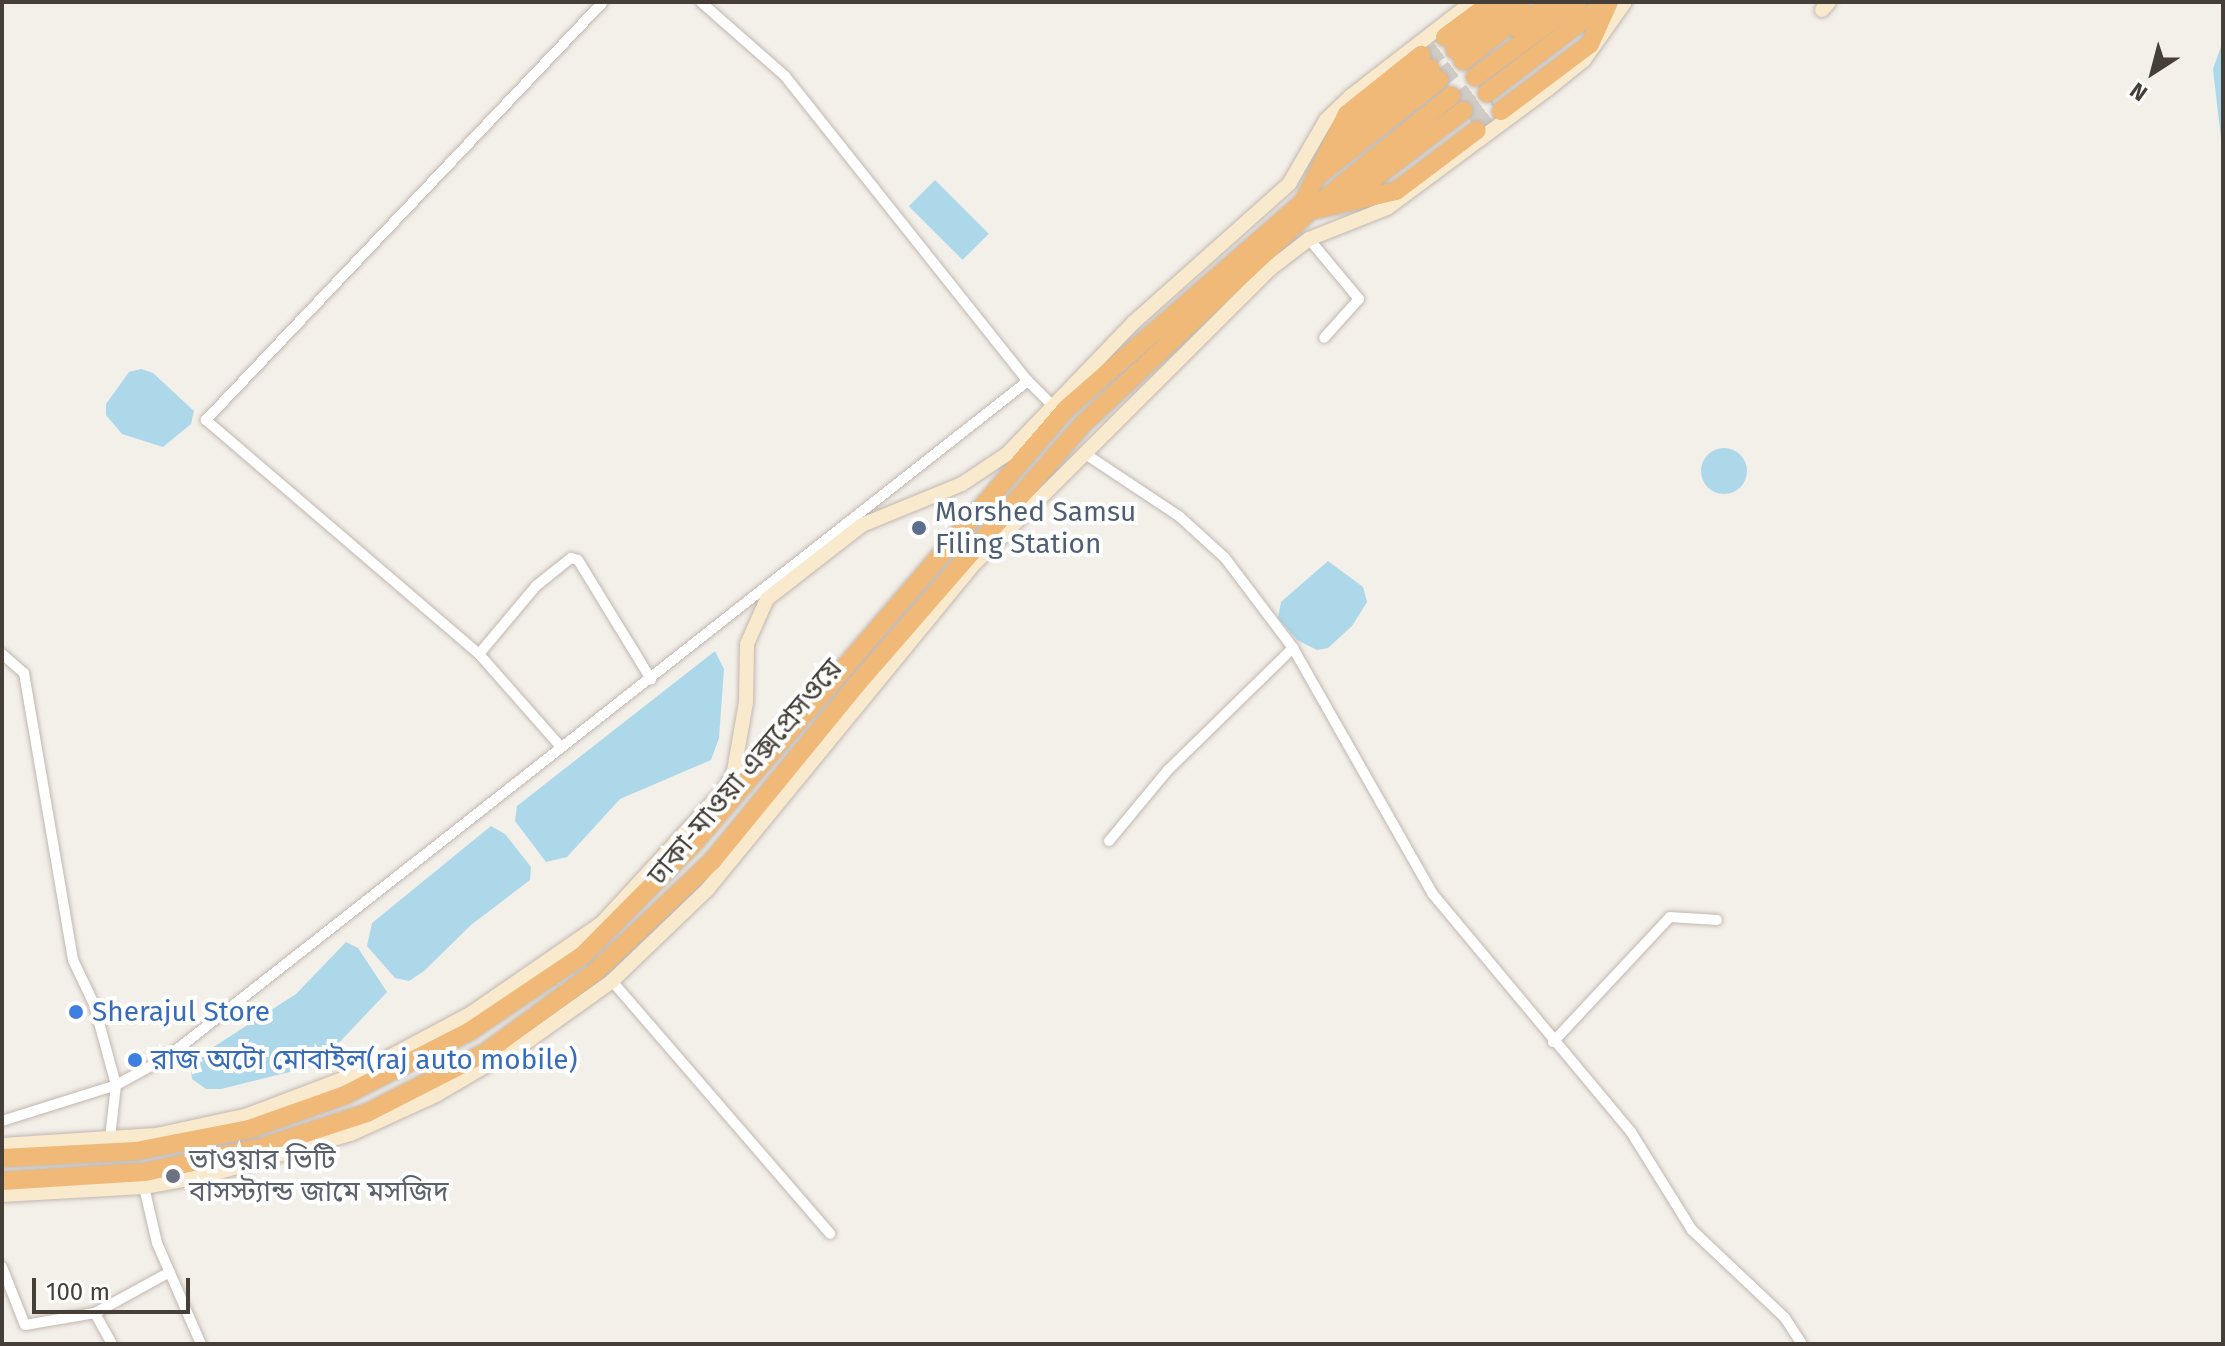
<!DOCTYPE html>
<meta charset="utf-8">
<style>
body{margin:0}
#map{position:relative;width:2225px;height:1346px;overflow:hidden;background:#f3efe9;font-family:"Fira Sans","Noto Sans Bengali",sans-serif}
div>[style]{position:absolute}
.water>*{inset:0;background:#acd8ea;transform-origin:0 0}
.round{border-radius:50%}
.highway-tunnel>*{height:18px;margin-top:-9px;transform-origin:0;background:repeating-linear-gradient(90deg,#d0ccc6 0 18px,transparent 0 27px)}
.roads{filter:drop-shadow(0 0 2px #c1b8b0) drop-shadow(0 0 2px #c1b8b0)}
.street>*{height:10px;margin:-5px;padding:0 5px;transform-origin:5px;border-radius:5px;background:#fff}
.secondary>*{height:14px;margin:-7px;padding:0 7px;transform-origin:7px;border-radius:7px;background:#f9e9cd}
.highway>*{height:18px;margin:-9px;padding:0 9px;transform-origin:9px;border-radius:9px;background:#f0b977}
.dots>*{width:22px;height:22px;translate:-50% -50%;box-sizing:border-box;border:4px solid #fff;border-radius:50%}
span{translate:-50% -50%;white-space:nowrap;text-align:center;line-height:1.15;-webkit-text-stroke:8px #fff;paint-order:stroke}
.service-label{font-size:28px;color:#4e5e75}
.left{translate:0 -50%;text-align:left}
.street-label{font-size:28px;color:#463f38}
.shop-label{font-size:28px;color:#366cbe}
.worship-label{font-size:28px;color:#5b616d}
.frame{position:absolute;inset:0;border:4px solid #463f38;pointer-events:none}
.north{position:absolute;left:2113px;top:32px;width:80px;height:80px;-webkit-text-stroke:6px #fff;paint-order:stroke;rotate:216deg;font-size:22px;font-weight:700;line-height:32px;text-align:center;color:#463f38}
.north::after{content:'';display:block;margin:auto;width:28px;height:36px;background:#463f38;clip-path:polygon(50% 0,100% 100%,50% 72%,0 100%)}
.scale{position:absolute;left:32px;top:1278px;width:158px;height:36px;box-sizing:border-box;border:4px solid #463f38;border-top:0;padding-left:10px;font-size:24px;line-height:28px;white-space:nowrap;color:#463f38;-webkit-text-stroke:6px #fff;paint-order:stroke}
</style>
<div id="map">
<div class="water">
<div style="clip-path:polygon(2223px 41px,2223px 156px,2213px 69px)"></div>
<div style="left:935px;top:180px;width:76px;height:37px;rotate:45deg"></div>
<div style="clip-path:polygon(141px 369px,153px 373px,194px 411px,191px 424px,163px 447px,122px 434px,106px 415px,106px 404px,129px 372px)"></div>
<div class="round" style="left:1701px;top:448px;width:46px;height:46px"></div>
<div style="clip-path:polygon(1328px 561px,1363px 587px,1367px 602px,1352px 626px,1328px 648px,1317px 650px,1297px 640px,1278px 618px,1281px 602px)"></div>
<div style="clip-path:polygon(715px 651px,724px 669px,719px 738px,711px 760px,620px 799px,567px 857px,546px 862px,515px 821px,517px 806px)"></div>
<div style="clip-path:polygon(491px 826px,505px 834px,531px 867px,530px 880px,471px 925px,424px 971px,409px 981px,395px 978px,367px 946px,372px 923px)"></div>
<div style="clip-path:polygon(346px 942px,358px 948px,387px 992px,318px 1065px,221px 1089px,206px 1089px,192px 1079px,190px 1062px,296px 994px)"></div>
</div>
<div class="highway-tunnel">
<div style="left:1425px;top:61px;width:30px;rotate:-37deg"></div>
<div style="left:1439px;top:80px;width:31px;rotate:-38deg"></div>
<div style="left:1457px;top:103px;width:31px;rotate:-38deg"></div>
<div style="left:1467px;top:117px;width:30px;rotate:-37deg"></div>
<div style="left:1477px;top:130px;width:31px;rotate:-38deg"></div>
</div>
<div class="roads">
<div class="street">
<div style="left:701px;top:2px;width:112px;rotate:41.4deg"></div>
<div style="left:785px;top:76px;width:390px;rotate:51.5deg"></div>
<div style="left:1309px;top:239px;width:78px;rotate:50.2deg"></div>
<div style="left:1359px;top:299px;width:52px;rotate:131.9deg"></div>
<div style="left:1084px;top:453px;width:114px;rotate:33.6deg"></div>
<div style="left:1179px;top:516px;width:62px;rotate:42.4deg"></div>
<div style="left:1225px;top:558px;width:113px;rotate:52.9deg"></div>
<div style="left:1293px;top:648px;width:282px;rotate:60.4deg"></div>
<div style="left:1432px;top:893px;width:311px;rotate:50.2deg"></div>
<div style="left:1631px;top:1132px;width:115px;rotate:58.1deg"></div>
<div style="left:1692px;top:1230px;width:128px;rotate:43.4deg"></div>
<div style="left:1785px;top:1318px;width:31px;rotate:57deg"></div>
<div style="left:2px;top:654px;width:29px;rotate:41deg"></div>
<div style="left:24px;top:673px;width:291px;rotate:80.3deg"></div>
<div style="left:73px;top:960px;width:49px;rotate:64.5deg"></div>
<div style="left:94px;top:1004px;width:84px;rotate:74.8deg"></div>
<div style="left:116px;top:1085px;width:53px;rotate:96.5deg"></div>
<div style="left:479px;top:654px;width:360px;rotate:-139.4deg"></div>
<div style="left:206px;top:420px;width:576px;rotate:-46.48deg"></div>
<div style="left:561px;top:747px;width:124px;rotate:-131.4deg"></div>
<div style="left:479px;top:654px;width:89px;rotate:-50deg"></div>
<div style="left:536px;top:586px;width:45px;rotate:-38.7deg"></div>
<div style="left:571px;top:558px;width:7px;rotate:16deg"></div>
<div style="left:578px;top:560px;width:140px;rotate:58.5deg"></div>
<div style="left:1109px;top:841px;width:92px;rotate:-50.3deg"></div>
<div style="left:1168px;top:770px;width:175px;rotate:-44.3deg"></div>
<div style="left:612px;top:981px;width:334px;rotate:49.2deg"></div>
<div style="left:1553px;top:1042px;width:171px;rotate:-46.9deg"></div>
<div style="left:1670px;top:917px;width:47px;rotate:3.7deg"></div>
<div style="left:2px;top:1121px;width:120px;rotate:-17.5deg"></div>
<div style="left:116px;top:1085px;width:57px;rotate:-28.4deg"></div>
<div style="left:166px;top:1058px;width:1096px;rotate:-38.15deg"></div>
<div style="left:1028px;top:381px;width:34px;rotate:45deg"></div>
<div style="left:144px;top:1187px;width:57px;rotate:76.9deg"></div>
<div style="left:157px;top:1243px;width:110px;rotate:66.5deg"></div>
<div style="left:2px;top:1267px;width:62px;rotate:68.4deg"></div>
<div style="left:25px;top:1325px;width:71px;rotate:-9.7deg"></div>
<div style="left:112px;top:1344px;width:35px;rotate:-119deg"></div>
<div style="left:95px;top:1313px;width:85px;rotate:-28.7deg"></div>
</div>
<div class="secondary">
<div style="left:1822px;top:10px;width:11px;rotate:-49deg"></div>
<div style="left:2px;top:1145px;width:154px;rotate:-3.7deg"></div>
<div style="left:156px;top:1135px;width:91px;rotate:-12.1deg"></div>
<div style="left:245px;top:1116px;width:124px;rotate:-20.8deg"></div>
<div style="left:361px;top:1072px;width:123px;rotate:-28deg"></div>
<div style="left:470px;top:1014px;width:160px;rotate:-34.6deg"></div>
<div style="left:602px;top:923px;width:180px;rotate:-47.5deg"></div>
<div style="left:724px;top:790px;width:21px;rotate:-62deg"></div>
<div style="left:734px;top:771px;width:70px;rotate:-80.1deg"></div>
<div style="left:746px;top:702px;width:58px;rotate:-89deg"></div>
<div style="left:747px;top:644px;width:49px;rotate:-66deg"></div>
<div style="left:767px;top:599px;width:120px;rotate:-37.9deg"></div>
<div style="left:862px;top:525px;width:108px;rotate:-22.3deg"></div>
<div style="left:962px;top:484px;width:54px;rotate:-33.7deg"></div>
<div style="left:1007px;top:454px;width:183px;rotate:-46.1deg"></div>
<div style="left:1134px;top:322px;width:208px;rotate:-41.7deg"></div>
<div style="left:1289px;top:184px;width:74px;rotate:-60deg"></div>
<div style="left:1326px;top:120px;width:35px;rotate:-44deg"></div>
<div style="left:1351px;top:96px;width:153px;rotate:-37.8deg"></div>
<div style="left:2px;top:1195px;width:142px;rotate:-3.2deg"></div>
<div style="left:144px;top:1187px;width:63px;rotate:-10.1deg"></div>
<div style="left:206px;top:1176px;width:151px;rotate:-16.2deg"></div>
<div style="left:351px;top:1134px;width:94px;rotate:-24.6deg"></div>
<div style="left:436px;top:1095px;width:107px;rotate:-30.4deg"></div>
<div style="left:528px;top:1041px;width:103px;rotate:-35.5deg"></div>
<div style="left:612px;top:981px;width:132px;rotate:-43.8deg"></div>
<div style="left:707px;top:890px;width:423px;rotate:-50.7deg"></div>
<div style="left:975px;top:563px;width:416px;rotate:-44.9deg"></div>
<div style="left:1270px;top:269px;width:49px;rotate:-37.6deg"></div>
<div style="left:1309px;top:239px;width:84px;rotate:-21.7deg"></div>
<div style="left:1387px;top:208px;width:200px;rotate:-36.5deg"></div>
<div style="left:1548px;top:89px;width:46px;rotate:-38.9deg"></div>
<div style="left:1584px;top:60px;width:71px;rotate:-54.7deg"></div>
</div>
<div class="highway">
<div style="left:1518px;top:29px;width:43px;rotate:-39.3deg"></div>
<div style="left:1445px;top:37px;width:59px;rotate:-36.7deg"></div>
<div style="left:1455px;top:50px;width:79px;rotate:-37.3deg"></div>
<div style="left:1463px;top:61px;width:78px;rotate:-38.2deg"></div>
<div style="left:1475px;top:77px;width:127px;rotate:-36.1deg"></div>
<div style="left:1487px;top:93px;width:151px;rotate:-37.2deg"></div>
<div style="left:1501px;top:111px;width:111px;rotate:-37deg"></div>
<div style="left:1590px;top:44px;width:46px;rotate:-65.7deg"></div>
<div style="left:1338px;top:138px;width:116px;rotate:-37deg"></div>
<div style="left:1320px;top:174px;width:152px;rotate:-38.3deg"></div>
<div style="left:1347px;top:199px;width:146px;rotate:-37.2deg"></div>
<div style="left:1304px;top:201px;width:97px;rotate:-63.7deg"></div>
<div style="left:1347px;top:114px;width:95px;rotate:-38.6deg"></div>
<div style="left:1318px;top:209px;width:80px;rotate:-13deg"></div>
<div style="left:1396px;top:191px;width:101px;rotate:-37deg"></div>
<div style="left:2px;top:1158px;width:134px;rotate:-3deg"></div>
<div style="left:136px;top:1151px;width:115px;rotate:-11deg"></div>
<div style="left:249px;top:1129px;width:102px;rotate:-19.5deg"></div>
<div style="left:345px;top:1095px;width:140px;rotate:-27.1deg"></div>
<div style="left:470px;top:1031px;width:136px;rotate:-33.9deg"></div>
<div style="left:583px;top:955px;width:156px;rotate:-45.3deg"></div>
<div style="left:693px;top:844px;width:574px;rotate:-49.38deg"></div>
<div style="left:1067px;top:408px;width:315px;rotate:-41.1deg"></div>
<div style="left:2px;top:1181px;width:143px;rotate:-3.6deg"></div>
<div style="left:145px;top:1172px;width:121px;rotate:-12deg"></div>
<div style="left:263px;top:1147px;width:109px;rotate:-18.1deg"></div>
<div style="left:367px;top:1113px;width:132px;rotate:-27deg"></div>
<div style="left:485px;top:1053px;width:135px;rotate:-36.3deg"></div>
<div style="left:594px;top:973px;width:164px;rotate:-43.5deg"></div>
<div style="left:713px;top:860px;width:226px;rotate:-50.7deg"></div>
<div style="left:856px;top:685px;width:347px;rotate:-49deg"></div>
<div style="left:1084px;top:423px;width:311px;rotate:-43.2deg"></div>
<div style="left:1311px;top:210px;width:181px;rotate:-39.2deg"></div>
</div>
</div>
<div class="dots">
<div style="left:919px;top:528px;background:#5c6f8a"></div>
<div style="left:76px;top:1012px;background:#3f7fe0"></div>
<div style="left:135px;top:1060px;background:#3f7fe0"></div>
<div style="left:173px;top:1176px;background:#6b7280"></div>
</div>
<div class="service-label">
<span class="left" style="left:935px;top:528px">Morshed Samsu<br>Filing Station</span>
</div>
<div class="street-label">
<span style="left:745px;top:772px;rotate:-50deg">ঢাকা-মাওয়া এক্সপ্রেসওয়ে</span>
</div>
<div class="shop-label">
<span class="left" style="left:92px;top:1012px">Sherajul Store</span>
<span class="left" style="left:151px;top:1060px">রাজ অটো মোবাইল(raj auto mobile)</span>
</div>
<div class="worship-label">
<span class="left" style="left:189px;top:1176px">ভাওয়ার ভিটি<br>বাসস্ট্যান্ড জামে মসজিদ</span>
</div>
<div class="frame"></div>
<div class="north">N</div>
<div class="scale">100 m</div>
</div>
